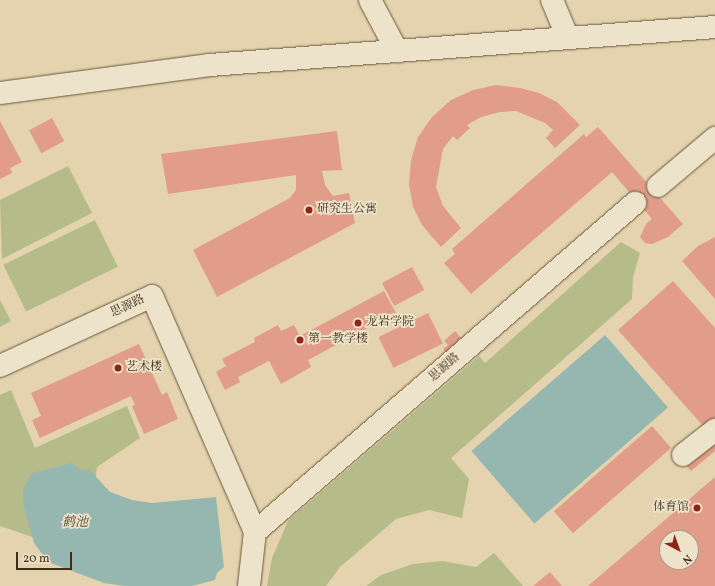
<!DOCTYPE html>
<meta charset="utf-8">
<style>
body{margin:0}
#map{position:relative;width:715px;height:586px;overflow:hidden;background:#e4d3ae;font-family:Vollkorn,"Noto Serif SC",serif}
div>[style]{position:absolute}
.green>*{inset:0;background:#b5bc89;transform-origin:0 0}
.water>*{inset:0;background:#96b7b0;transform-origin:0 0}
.building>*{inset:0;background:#e19d8a;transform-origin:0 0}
.roads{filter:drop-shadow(0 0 1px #69573c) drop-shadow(0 0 1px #69573c)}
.minor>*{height:22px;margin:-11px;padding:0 11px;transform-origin:11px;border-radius:11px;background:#ede2ca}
.dots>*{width:11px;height:11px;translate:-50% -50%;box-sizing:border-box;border:2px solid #ede2ca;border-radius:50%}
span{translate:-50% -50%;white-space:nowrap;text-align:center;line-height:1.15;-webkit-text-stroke:3.5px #ede2ca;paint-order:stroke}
.poi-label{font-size:12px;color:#402e16}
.left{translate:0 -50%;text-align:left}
.right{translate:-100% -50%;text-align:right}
.street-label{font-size:12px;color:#402e16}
.water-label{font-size:13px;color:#514935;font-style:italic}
.north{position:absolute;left:659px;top:530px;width:40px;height:40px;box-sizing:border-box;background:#ede2ca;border:1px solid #a89a82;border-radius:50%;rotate:139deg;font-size:11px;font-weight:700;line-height:16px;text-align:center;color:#402e16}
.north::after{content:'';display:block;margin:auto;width:14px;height:18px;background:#8f2418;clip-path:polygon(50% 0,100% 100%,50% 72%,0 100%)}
.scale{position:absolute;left:16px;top:552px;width:56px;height:18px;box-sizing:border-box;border:2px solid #402e16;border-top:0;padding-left:5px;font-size:12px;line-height:14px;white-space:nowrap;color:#402e16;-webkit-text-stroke:3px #ede2ca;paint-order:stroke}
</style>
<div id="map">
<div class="green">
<div style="clip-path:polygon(68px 166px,92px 213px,2px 259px,0 200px)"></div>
<div style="left:95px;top:220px;width:52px;height:102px;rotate:64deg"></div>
<div style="clip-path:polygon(621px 242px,640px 253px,633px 277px,632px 299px,451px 458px,469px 479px,462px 518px,429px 510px,396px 519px,340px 567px,326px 586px,267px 586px,272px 558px,288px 521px,479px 356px,485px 363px)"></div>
<div style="clip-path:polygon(0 300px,11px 321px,0 327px)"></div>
<div style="clip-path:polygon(11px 390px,35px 448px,127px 406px,140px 438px,97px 467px,86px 555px,0 526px,0 395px)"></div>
<div style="clip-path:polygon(494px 553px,523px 586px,366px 586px,381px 575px,413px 564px,442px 561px,476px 567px)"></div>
</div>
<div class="water">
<div style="left:605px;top:335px;width:96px;height:177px;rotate:49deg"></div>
<div style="clip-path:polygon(72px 463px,83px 471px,89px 469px,110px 492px,132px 500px,152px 503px,216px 497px,224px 567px,217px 573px,215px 580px,192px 586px,125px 586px,104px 583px,48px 562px,34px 543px,24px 508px,23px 488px,32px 473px)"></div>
</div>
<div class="building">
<div style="clip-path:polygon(496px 85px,520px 88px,539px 93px,557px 102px,580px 125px,555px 148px,546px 138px,553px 130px,545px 123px,516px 111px,500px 112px,481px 117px,467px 125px,470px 128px,457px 140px,453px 136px,443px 149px,436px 187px,443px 206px,461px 228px,441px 247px,422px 225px,413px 207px,409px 184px,411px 160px,418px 137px,432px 117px,451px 100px,473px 90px)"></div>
<div style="left:52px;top:118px;width:26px;height:26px;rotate:62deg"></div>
<div style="clip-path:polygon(0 121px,22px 162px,10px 168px,12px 173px,0 179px)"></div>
<div style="clip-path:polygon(598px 127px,683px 224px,668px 237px,652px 244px,645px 243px,640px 237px,646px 224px,652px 219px,612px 172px,471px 294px,444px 263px,455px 254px,452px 249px,584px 134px,586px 137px)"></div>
<div style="clip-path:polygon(337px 131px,342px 170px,322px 171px,325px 185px,333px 196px,349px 193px,355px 223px,217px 297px,193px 250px,290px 198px,296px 190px,296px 175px,168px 194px,161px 154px)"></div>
<div style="clip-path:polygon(715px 237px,715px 299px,682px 261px,698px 246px)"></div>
<div style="left:412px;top:267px;width:26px;height:34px;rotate:62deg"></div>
<div style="clip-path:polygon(673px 281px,715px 328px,715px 418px,704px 427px,618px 330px)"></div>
<div style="clip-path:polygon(384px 291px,396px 313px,308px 360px,311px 367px,281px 384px,269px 361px,238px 377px,240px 382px,225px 390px,216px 372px,226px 366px,222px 359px,255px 342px,254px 338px,278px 325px,281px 331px,294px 325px,300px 336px)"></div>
<div style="left:428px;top:313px;width:34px;height:55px;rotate:64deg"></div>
<div style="clip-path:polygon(455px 331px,466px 344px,450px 357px,443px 349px,448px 345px,444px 341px)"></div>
<div style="clip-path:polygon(139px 344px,162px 395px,167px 392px,178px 419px,144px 434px,132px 406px,135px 405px,131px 396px,40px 438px,32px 420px,41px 416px,31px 393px)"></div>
<div style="left:652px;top:426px;width:29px;height:130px;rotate:49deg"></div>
<div style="clip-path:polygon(715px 435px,715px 451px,691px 471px,683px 462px)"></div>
<div style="clip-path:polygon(evenodd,715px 477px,715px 586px,588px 586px,715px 477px,667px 538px,691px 538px,691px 562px,667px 562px,667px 538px)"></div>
<div style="clip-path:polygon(550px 572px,562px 586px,533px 586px)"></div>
</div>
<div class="roads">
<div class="minor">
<div style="left:370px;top:0;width:58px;rotate:62.1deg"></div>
<div style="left:552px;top:0;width:41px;rotate:67.2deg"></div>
<div style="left:0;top:93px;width:212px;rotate:-7.6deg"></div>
<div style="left:210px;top:65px;width:506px;rotate:-4.3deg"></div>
<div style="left:658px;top:186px;width:75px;rotate:-40.1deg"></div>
<div style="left:0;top:366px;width:167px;rotate:-24.7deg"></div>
<div style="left:152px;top:296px;width:257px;rotate:66.4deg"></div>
<div style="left:683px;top:455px;width:41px;rotate:-38deg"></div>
<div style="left:249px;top:586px;width:54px;rotate:-83.7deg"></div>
<div style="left:255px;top:532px;width:503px;rotate:-40.89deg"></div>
</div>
</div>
<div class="dots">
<div style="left:309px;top:210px;background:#8f2418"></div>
<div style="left:358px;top:323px;background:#8f2418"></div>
<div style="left:300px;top:340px;background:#8f2418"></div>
<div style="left:118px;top:368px;background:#8f2418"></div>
<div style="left:697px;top:508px;background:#8f2418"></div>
</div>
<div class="poi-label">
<span class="left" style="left:317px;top:210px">研究生公寓</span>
<span class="left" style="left:366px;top:323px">龙岩学院</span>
<span class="left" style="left:308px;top:340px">第一教学楼</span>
<span class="left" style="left:126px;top:368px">艺术楼</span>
<span class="right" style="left:689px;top:508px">体育馆</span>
</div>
<div class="street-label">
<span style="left:128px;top:307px;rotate:-25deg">思源路</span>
<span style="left:445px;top:368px;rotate:-41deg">思源路</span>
</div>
<div class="water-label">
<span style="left:75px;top:523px">鹤池</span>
</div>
<div class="north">N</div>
<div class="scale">20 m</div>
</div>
